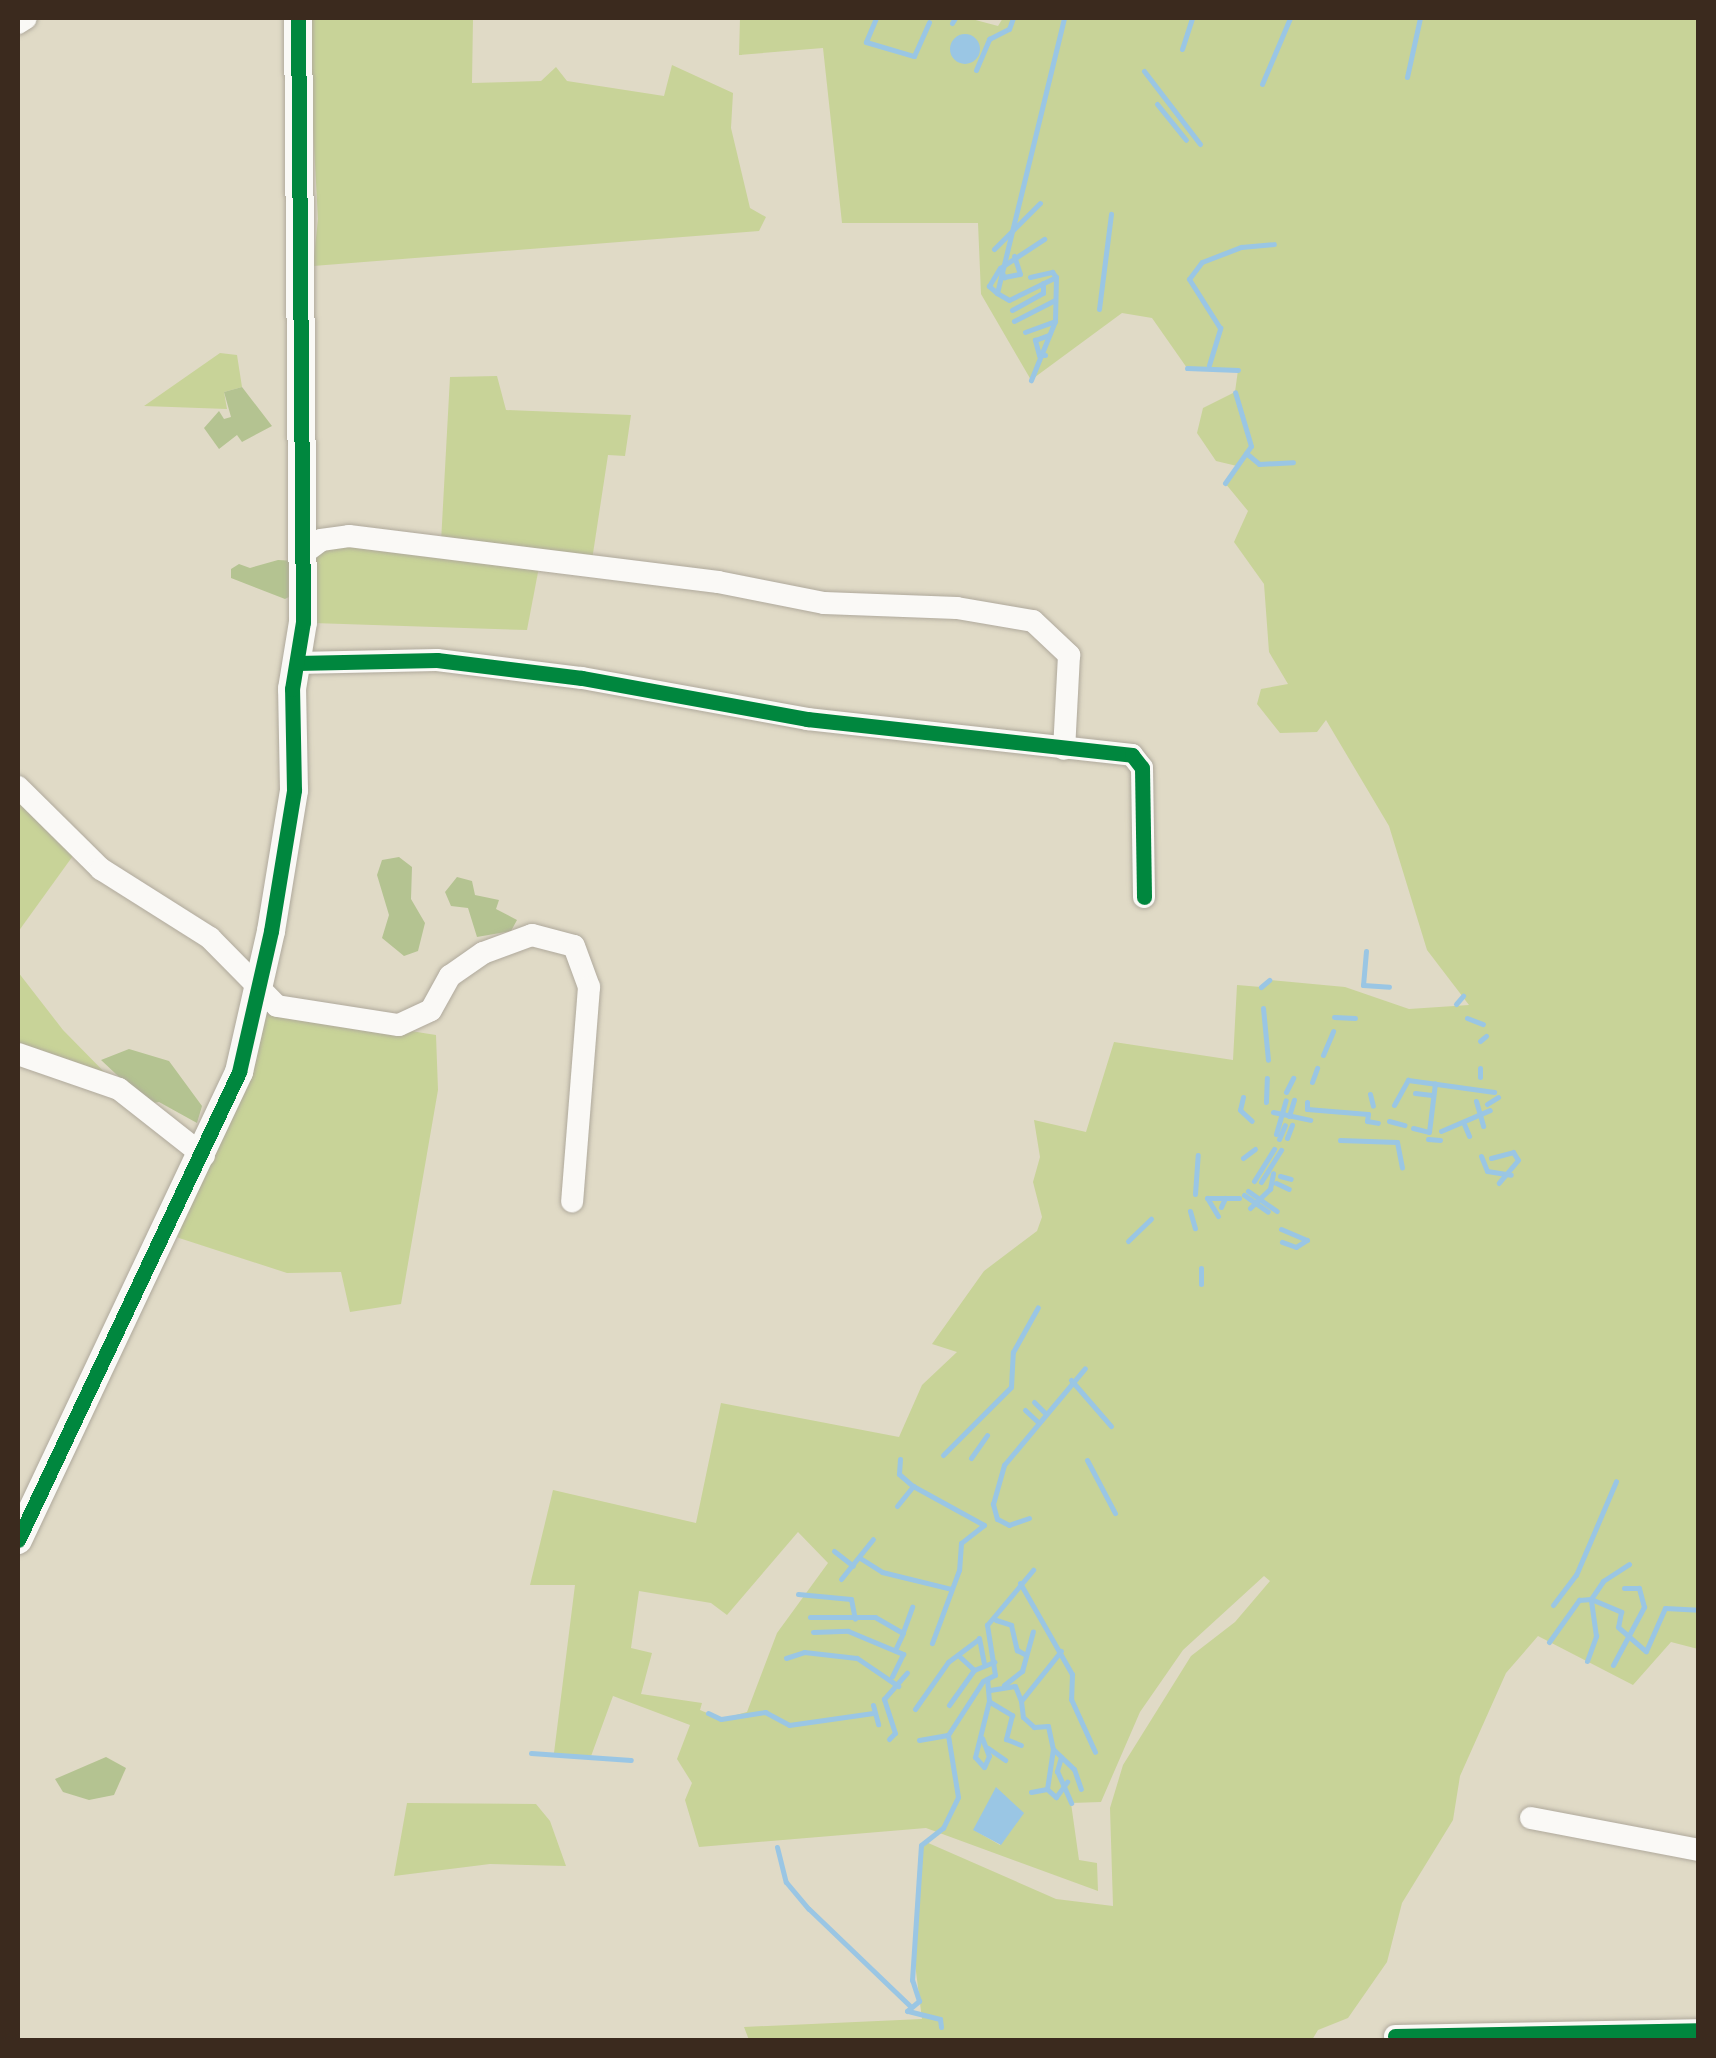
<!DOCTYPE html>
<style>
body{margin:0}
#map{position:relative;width:1716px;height:2058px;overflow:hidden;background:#e0dac6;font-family:"Shantell Sans",sans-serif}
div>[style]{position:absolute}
.green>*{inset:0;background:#c8d398}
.forest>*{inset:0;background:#b4c391}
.water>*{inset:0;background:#9ac6e4}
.round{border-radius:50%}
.stream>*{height:5px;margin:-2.5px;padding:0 2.5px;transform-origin:2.5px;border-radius:2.5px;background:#9ac6e4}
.roads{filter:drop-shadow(0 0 2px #afa99c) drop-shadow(0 0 2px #afa99c)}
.minor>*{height:22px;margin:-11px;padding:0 11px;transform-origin:11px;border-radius:11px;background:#faf9f6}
.tertiary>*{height:28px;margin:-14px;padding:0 14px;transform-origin:14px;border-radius:14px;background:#faf9f6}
.cycleway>*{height:15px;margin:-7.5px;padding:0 7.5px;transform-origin:7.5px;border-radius:7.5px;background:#00873e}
span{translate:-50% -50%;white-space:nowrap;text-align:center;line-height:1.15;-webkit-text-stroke:10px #f6f6f2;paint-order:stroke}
.frame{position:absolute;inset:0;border:20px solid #3b2a1e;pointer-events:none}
</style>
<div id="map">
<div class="green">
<div style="clip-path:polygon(307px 18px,473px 18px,472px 83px,541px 81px,556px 67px,567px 81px,664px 96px,672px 65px,733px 93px,731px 128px,750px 208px,766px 217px,759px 231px,313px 266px,318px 219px)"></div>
<div style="clip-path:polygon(evenodd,740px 18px,968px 18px,998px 26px,1003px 18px,1698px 18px,1698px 1649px,1671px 1642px,1633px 1685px,1538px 1636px,1506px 1673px,1460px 1776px,1453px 1820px,1402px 1903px,1387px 1962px,1348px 2018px,1318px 2030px,1312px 2040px,749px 2040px,744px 2027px,922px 2019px,913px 1948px,919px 1855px,926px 1842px,1056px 1899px,1113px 1906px,1110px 1808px,1123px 1765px,1191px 1656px,1235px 1622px,1270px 1581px,1264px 1576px,1183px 1650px,1140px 1712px,1101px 1802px,1071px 1803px,1079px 1860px,1097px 1863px,1098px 1891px,926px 1828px,699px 1847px,685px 1800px,692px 1783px,677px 1759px,690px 1725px,613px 1696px,590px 1759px,554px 1753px,575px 1585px,530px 1585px,553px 1490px,696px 1523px,721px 1403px,899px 1437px,922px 1385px,957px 1352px,932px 1344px,984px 1271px,1037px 1231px,1042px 1217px,1033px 1182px,1040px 1157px,1034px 1120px,1086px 1132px,1114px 1042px,1233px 1060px,1237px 985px,1261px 987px,1269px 980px,1345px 987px,1409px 1009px,1469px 1005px,1427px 950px,1389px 826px,1326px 720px,1317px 732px,1280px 733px,1257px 704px,1261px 689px,1288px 684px,1269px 652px,1264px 584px,1234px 542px,1248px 511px,1225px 483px,1237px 466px,1216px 461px,1197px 433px,1203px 408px,1235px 392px,1238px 370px,1187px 368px,1152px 318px,1122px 313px,1031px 380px,981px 294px,978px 223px,842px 223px,823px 48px,739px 55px,740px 18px,798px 1532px,828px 1563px,777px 1633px,747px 1712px,721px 1719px,700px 1710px,702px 1703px,641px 1694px,652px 1653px,631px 1648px,639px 1591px,711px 1603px,727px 1615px,798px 1532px,740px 18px,997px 1788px,1006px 1802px,1000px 1845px,974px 1830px,997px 1788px)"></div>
<div style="clip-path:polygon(220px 353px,237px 355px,242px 387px,224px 392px,227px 409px,144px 406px)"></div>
<div style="clip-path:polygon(497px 376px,506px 410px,631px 415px,625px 456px,608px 455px,592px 560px,441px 542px,450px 377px)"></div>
<div style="clip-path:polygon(349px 542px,539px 567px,527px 630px,313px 623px,310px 557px,319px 547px)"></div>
<div style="clip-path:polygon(18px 797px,75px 853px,18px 932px)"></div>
<div style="clip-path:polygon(18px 972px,63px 1030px,114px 1082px,18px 1045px)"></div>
<div style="clip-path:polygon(272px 1009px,436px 1035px,438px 1090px,401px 1304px,350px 1312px,341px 1272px,287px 1273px,176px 1237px,263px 1016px)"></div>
<div style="clip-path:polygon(407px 1803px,536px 1804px,550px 1821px,566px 1866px,490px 1864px,394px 1876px)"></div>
</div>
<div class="forest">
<div style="clip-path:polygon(242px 387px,272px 426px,242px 442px,237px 435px,219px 449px,204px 428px,219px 411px,224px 419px,231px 417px,224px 392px)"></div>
<div style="clip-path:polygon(278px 560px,297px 561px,295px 594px,285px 599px,231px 578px,231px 569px,239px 564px,250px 568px)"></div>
<div style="clip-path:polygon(399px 857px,412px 867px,411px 899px,425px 923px,418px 951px,404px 956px,382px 938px,389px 915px,377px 875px,382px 860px)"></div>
<div style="clip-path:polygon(457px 877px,472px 881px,475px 895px,499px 900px,496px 909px,517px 920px,511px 931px,477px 937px,468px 908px,451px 906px,445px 892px)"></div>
<div style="clip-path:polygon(129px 1049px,169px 1061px,202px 1106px,197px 1123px,159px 1102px,148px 1104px,101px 1060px)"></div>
<div style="clip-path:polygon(106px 1757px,126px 1768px,114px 1795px,89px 1800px,63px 1792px,55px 1779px)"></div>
</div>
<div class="water">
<div class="round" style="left:950px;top:34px;width:30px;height:30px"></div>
<div style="clip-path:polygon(996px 1787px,1024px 1813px,1001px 1845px,973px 1830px)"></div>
</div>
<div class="stream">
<div style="left:876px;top:18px;width:26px;rotate:113deg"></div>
<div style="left:866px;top:42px;width:50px;rotate:16.3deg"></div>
<div style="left:914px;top:56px;width:37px;rotate:-66deg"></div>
<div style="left:952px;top:23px;width:6px;rotate:-59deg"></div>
<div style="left:1182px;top:49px;width:33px;rotate:-72deg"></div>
<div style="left:976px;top:70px;width:34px;rotate:-67deg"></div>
<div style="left:989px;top:39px;width:22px;rotate:-27deg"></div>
<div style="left:1009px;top:29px;width:12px;rotate:-70deg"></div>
<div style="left:1144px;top:71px;width:92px;rotate:52.5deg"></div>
<div style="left:1407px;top:77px;width:60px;rotate:-77.6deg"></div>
<div style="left:1262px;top:84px;width:72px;rotate:-67deg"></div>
<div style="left:1157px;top:104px;width:46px;rotate:51.1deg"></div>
<div style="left:994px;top:249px;width:65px;rotate:-45deg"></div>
<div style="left:1001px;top:270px;width:8px;rotate:67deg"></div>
<div style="left:1004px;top:277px;width:16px;rotate:-11deg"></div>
<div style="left:1020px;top:274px;width:19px;rotate:-108deg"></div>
<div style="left:1030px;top:277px;width:23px;rotate:-13deg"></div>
<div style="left:1052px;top:272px;width:6px;rotate:51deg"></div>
<div style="left:1056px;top:277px;width:44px;rotate:91.3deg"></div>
<div style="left:1055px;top:321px;width:64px;rotate:112.1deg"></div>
<div style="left:1056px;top:277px;width:52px;rotate:153.9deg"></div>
<div style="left:1009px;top:300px;width:14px;rotate:-150deg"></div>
<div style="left:997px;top:293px;width:283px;rotate:-76.3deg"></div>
<div style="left:997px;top:293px;width:11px;rotate:-139deg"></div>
<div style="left:989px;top:286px;width:21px;rotate:-59deg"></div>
<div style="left:1000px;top:268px;width:53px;rotate:-33.4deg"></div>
<div style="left:1099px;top:309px;width:96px;rotate:-82.8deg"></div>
<div style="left:1012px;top:310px;width:35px;rotate:-29deg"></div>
<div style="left:1043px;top:293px;width:10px;rotate:-90deg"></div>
<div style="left:1014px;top:321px;width:46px;rotate:-27.1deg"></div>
<div style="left:1025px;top:332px;width:32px;rotate:-20deg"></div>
<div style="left:1045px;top:355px;width:6px;rotate:180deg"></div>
<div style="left:1039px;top:355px;width:16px;rotate:-105deg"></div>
<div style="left:1035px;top:340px;width:15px;rotate:-20deg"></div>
<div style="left:1209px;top:365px;width:39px;rotate:-73deg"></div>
<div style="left:1220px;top:328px;width:58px;rotate:-122.3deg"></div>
<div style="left:1189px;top:279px;width:21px;rotate:-53deg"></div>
<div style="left:1202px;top:262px;width:42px;rotate:-21deg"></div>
<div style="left:1241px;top:247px;width:33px;rotate:-5deg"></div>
<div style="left:1187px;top:368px;width:51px;rotate:2.2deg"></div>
<div style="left:1246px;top:453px;width:17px;rotate:40deg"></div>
<div style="left:1259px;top:464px;width:34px;rotate:-3deg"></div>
<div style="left:1225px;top:483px;width:45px;rotate:-54.9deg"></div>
<div style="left:1251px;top:446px;width:56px;rotate:-106.5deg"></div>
<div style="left:1366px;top:951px;width:34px;rotate:95deg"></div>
<div style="left:1363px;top:985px;width:26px;rotate:4deg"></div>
<div style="left:1261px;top:987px;width:11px;rotate:-41deg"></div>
<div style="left:1456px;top:1004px;width:11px;rotate:-49deg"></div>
<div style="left:1263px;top:1008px;width:52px;rotate:84.5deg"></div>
<div style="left:1334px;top:1017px;width:21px;rotate:3deg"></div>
<div style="left:1467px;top:1018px;width:17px;rotate:21deg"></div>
<div style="left:1480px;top:1041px;width:8px;rotate:-40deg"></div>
<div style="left:1323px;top:1055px;width:26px;rotate:-67deg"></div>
<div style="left:1480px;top:1068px;width:9px;rotate:90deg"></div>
<div style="left:1312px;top:1082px;width:15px;rotate:-70deg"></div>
<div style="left:1286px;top:1092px;width:16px;rotate:-63deg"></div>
<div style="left:1415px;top:1093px;width:17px;rotate:7deg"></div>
<div style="left:1370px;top:1094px;width:12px;rotate:76deg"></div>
<div style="left:1243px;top:1097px;width:13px;rotate:103deg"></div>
<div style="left:1240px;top:1110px;width:16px;rotate:43deg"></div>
<div style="left:1476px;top:1101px;width:26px;rotate:74deg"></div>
<div style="left:1266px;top:1102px;width:24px;rotate:-88deg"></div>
<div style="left:1307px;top:1102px;width:7px;rotate:90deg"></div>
<div style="left:1307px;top:1109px;width:61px;rotate:4.7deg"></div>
<div style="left:1368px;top:1114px;width:7px;rotate:98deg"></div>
<div style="left:1367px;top:1121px;width:11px;rotate:10deg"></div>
<div style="left:1487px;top:1104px;width:13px;rotate:-32deg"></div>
<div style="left:1394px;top:1105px;width:29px;rotate:-61deg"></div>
<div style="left:1408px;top:1080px;width:87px;rotate:7.9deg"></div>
<div style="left:1273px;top:1112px;width:38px;rotate:12deg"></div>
<div style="left:1289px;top:1116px;width:17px;rotate:-73deg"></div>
<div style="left:1389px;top:1121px;width:16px;rotate:15deg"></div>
<div style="left:1464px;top:1124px;width:13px;rotate:67deg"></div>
<div style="left:1413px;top:1128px;width:16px;rotate:14deg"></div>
<div style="left:1429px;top:1132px;width:49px;rotate:-83deg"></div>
<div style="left:1441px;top:1131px;width:53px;rotate:-23.2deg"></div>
<div style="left:1276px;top:1134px;width:35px;rotate:-74deg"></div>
<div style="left:1287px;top:1138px;width:14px;rotate:-69deg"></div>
<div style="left:1279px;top:1139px;width:15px;rotate:-67deg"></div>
<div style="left:1428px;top:1139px;width:12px;rotate:5deg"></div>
<div style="left:1340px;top:1140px;width:57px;rotate:2deg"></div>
<div style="left:1397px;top:1142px;width:26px;rotate:79deg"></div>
<div style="left:1481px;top:1156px;width:16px;rotate:68deg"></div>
<div style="left:1487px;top:1171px;width:24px;rotate:9deg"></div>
<div style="left:1243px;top:1158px;width:15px;rotate:-37deg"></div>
<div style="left:1491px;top:1158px;width:23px;rotate:-15deg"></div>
<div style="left:1513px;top:1152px;width:9px;rotate:58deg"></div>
<div style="left:1518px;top:1160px;width:30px;rotate:130deg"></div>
<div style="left:1280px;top:1176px;width:11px;rotate:15deg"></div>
<div style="left:1254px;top:1181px;width:38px;rotate:-58deg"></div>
<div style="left:1261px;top:1182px;width:38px;rotate:-58deg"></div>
<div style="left:1276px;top:1183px;width:14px;rotate:25deg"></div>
<div style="left:1248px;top:1191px;width:35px;rotate:35deg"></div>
<div style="left:1195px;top:1194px;width:39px;rotate:-86deg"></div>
<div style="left:1244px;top:1195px;width:29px;rotate:35deg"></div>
<div style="left:1221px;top:1207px;width:10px;rotate:-66deg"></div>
<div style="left:1250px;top:1208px;width:28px;rotate:-44deg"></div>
<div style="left:1270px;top:1189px;width:16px;rotate:-79deg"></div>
<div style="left:1190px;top:1211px;width:18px;rotate:74deg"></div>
<div style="left:1218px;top:1216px;width:21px;rotate:-121deg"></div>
<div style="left:1207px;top:1198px;width:32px"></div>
<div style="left:1281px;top:1229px;width:28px;rotate:23deg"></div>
<div style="left:1307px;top:1240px;width:13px;rotate:148deg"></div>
<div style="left:1296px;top:1247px;width:15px;rotate:-160deg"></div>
<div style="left:1128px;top:1241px;width:32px;rotate:-44deg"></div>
<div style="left:1201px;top:1284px;width:16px;rotate:-90deg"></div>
<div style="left:1071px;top:1380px;width:61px;rotate:49deg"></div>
<div style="left:1034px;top:1402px;width:17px;rotate:45deg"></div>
<div style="left:1025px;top:1410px;width:18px;rotate:43deg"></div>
<div style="left:943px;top:1455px;width:96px;rotate:-45deg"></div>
<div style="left:1011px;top:1387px;width:35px;rotate:-87deg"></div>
<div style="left:1013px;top:1352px;width:51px;rotate:-60.9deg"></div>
<div style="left:971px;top:1458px;width:28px;rotate:-55deg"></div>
<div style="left:900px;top:1459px;width:15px;rotate:94deg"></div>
<div style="left:899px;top:1474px;width:18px;rotate:41deg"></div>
<div style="left:913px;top:1486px;width:81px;rotate:28.8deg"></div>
<div style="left:984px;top:1525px;width:29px;rotate:142deg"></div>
<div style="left:961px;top:1543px;width:27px;rotate:94deg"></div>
<div style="left:959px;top:1570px;width:78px;rotate:110.3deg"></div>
<div style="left:1087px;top:1460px;width:60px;rotate:62.2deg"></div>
<div style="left:897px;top:1506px;width:26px;rotate:-51deg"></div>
<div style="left:1029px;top:1518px;width:21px;rotate:161deg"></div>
<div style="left:1009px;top:1525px;width:13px;rotate:-153deg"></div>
<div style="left:997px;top:1519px;width:16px;rotate:-105deg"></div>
<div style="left:993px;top:1504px;width:41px;rotate:-74.2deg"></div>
<div style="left:1004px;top:1465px;width:126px;rotate:-50.1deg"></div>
<div style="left:834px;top:1551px;width:24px;rotate:38deg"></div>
<div style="left:860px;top:1558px;width:26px;rotate:32deg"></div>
<div style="left:882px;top:1572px;width:71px;rotate:13.8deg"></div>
<div style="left:841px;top:1579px;width:51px;rotate:-51.3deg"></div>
<div style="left:1020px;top:1583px;width:105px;rotate:60.3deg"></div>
<div style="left:1072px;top:1674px;width:25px;rotate:92deg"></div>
<div style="left:1071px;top:1699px;width:58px;rotate:65.6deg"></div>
<div style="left:798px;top:1594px;width:53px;rotate:5.4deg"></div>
<div style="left:851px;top:1599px;width:20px;rotate:79deg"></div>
<div style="left:1591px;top:1599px;width:33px;rotate:23deg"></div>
<div style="left:1621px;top:1612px;width:15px;rotate:101deg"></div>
<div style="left:1618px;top:1627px;width:37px;rotate:41deg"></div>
<div style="left:1646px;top:1651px;width:47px;rotate:-66.2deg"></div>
<div style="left:1665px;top:1608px;width:33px;rotate:3deg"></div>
<div style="left:1553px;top:1605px;width:38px;rotate:-53deg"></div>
<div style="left:1576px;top:1575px;width:102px;rotate:-66.9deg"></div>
<div style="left:810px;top:1617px;width:65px"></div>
<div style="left:875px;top:1617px;width:32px;rotate:30deg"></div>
<div style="left:903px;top:1633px;width:19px;rotate:115deg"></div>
<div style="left:996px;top:1620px;width:16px;rotate:18deg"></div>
<div style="left:1011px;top:1625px;width:26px;rotate:77deg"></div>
<div style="left:1017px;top:1650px;width:10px;rotate:29deg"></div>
<div style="left:813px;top:1632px;width:35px;rotate:-2deg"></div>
<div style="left:848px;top:1631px;width:60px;rotate:22.7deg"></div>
<div style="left:903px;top:1654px;width:25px;rotate:116deg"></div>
<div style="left:903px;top:1632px;width:27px;rotate:-70deg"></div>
<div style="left:979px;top:1638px;width:25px;rotate:79deg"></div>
<div style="left:1549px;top:1642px;width:52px;rotate:-54.5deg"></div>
<div style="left:1579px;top:1600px;width:12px;rotate:-5deg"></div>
<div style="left:1591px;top:1599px;width:22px;rotate:-56deg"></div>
<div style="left:1603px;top:1581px;width:31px;rotate:-33deg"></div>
<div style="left:1061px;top:1651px;width:64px;rotate:128.7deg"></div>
<div style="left:1021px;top:1701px;width:16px;rotate:83deg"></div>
<div style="left:1023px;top:1717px;width:15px;rotate:42deg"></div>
<div style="left:1034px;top:1727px;width:14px;rotate:-4deg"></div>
<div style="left:1048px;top:1726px;width:24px;rotate:78deg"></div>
<div style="left:1053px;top:1749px;width:29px;rotate:44deg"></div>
<div style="left:1074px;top:1769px;width:21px;rotate:71deg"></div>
<div style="left:958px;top:1655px;width:22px;rotate:43deg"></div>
<div style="left:786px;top:1658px;width:19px;rotate:-18deg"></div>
<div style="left:804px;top:1652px;width:53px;rotate:6.5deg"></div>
<div style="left:857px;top:1658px;width:50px;rotate:34.3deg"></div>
<div style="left:1587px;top:1661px;width:27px;rotate:-70deg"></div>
<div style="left:1596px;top:1636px;width:35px;rotate:-98deg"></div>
<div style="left:1613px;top:1665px;width:66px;rotate:-61.9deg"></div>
<div style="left:1644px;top:1607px;width:20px;rotate:-105deg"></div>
<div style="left:1639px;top:1588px;width:15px;rotate:180deg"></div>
<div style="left:1004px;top:1685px;width:23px;rotate:-38deg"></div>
<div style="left:1022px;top:1671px;width:41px;rotate:-74.6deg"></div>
<div style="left:990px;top:1690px;width:25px;rotate:-9deg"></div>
<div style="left:1015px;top:1686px;width:16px;rotate:68deg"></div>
<div style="left:990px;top:1702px;width:26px;rotate:31deg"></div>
<div style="left:1012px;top:1715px;width:25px;rotate:104deg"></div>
<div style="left:1006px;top:1739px;width:16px;rotate:22deg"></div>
<div style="left:873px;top:1705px;width:20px;rotate:75deg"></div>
<div style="left:949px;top:1705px;width:43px;rotate:-54.5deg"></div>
<div style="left:974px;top:1670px;width:22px;rotate:-22deg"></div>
<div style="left:915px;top:1709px;width:57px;rotate:-54.9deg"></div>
<div style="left:948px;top:1662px;width:38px;rotate:-37deg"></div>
<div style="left:708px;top:1713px;width:14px;rotate:25deg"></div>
<div style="left:721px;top:1719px;width:45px;rotate:-9deg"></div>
<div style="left:765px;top:1712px;width:27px;rotate:28deg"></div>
<div style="left:789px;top:1725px;width:85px;rotate:-8.1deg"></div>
<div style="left:982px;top:1738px;width:19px;rotate:69deg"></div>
<div style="left:989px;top:1756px;width:12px;rotate:114deg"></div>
<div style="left:889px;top:1739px;width:8px;rotate:-45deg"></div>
<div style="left:895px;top:1733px;width:36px;rotate:-108deg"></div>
<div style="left:884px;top:1699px;width:35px;rotate:-49deg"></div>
<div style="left:919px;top:1740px;width:29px;rotate:-10deg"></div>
<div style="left:988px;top:1748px;width:21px;rotate:35deg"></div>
<div style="left:531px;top:1753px;width:100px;rotate:4deg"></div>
<div style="left:1061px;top:1757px;width:15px;rotate:106deg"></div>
<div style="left:1057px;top:1771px;width:35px;rotate:66deg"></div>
<div style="left:984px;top:1767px;width:13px;rotate:-132deg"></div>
<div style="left:975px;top:1757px;width:58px;rotate:-76deg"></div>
<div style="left:989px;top:1701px;width:22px;rotate:-95deg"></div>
<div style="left:1047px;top:1789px;width:12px;rotate:42deg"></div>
<div style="left:1056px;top:1797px;width:19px;rotate:-54deg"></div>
<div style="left:1031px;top:1792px;width:16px;rotate:-11deg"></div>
<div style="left:1047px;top:1789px;width:40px;rotate:-81.5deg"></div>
<div style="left:777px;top:1847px;width:36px;rotate:76deg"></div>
<div style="left:786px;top:1882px;width:35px;rotate:50deg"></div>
<div style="left:809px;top:1909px;width:139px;rotate:43.8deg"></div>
<div style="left:941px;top:2027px;width:8px;rotate:-97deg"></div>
<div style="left:940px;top:2019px;width:34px;rotate:-166deg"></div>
<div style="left:907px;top:2011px;width:16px;rotate:-40deg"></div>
<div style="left:919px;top:2001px;width:22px;rotate:-108deg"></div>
<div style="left:912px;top:1980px;width:135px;rotate:-86.2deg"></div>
<div style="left:921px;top:1845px;width:28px;rotate:-38deg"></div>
<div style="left:943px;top:1828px;width:34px;rotate:-64deg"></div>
<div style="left:958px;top:1797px;width:63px;rotate:-99.2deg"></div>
<div style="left:948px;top:1735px;width:64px;rotate:-57.1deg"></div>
<div style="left:983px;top:1681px;width:13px;rotate:-27deg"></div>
<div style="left:995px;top:1675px;width:51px;rotate:-99.1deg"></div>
<div style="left:987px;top:1625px;width:72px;rotate:-50.1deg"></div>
</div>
<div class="roads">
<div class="minor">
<div style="left:18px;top:23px;width:9px;rotate:-32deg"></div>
<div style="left:304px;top:553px;width:21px;rotate:-37deg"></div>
<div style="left:321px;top:540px;width:28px;rotate:-8deg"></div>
<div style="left:349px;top:536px;width:372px;rotate:7.1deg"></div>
<div style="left:718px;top:582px;width:108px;rotate:11.2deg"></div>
<div style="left:824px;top:603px;width:133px;rotate:2.2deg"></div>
<div style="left:957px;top:608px;width:77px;rotate:9.7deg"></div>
<div style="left:1033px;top:621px;width:50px;rotate:43.4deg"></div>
<div style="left:1069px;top:655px;width:94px;rotate:93deg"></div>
<div style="left:297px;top:663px;width:140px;rotate:-1.2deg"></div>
<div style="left:437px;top:660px;width:146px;rotate:7.1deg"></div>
<div style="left:582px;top:678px;width:229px;rotate:10.3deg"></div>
<div style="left:807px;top:719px;width:327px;rotate:6.3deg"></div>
<div style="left:1132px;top:755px;width:16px;rotate:52deg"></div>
<div style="left:1142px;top:768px;width:129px;rotate:89.1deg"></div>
<div style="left:18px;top:787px;width:117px;rotate:44.7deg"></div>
<div style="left:101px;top:869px;width:129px;rotate:32.3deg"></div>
<div style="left:210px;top:938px;width:95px;rotate:45.4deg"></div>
<div style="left:277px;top:1006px;width:123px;rotate:8.9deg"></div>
<div style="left:399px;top:1025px;width:35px;rotate:-25deg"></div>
<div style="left:431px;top:1010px;width:39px;rotate:-61deg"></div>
<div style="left:450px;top:976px;width:40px;rotate:-34.9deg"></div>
<div style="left:483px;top:953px;width:52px;rotate:-20.2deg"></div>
<div style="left:532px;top:935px;width:43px;rotate:14.7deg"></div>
<div style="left:574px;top:946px;width:44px;rotate:69.9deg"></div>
<div style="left:589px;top:987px;width:215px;rotate:94.5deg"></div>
<div style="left:18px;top:1054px;width:107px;rotate:19.1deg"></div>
<div style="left:119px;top:1089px;width:108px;rotate:38.2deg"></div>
<div style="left:1531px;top:1818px;width:170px;rotate:10.8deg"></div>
<div style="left:1395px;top:2036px;width:303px;rotate:-1.1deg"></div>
</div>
<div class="tertiary">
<div style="left:18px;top:1540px;width:518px;rotate:-64.72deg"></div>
<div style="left:239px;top:1072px;width:145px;rotate:-77.2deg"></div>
<div style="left:271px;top:931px;width:143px;rotate:-80.7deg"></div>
<div style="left:294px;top:790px;width:101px;rotate:-91.1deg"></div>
<div style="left:292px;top:689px;width:68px;rotate:-80.7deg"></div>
<div style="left:303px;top:622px;width:604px;rotate:-90.47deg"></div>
</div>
</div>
<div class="cycleway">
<div style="left:297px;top:663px;width:140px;rotate:-1.2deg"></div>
<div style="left:437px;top:660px;width:146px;rotate:7.1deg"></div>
<div style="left:582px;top:678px;width:229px;rotate:10.3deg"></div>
<div style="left:807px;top:719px;width:327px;rotate:6.3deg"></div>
<div style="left:1132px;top:755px;width:16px;rotate:52deg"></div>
<div style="left:1142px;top:768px;width:129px;rotate:89.1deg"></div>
<div style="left:18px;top:1540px;width:518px;rotate:-64.72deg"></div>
<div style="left:239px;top:1072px;width:145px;rotate:-77.2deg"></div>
<div style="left:271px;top:931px;width:143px;rotate:-80.7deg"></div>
<div style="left:294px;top:790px;width:101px;rotate:-91.1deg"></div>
<div style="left:292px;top:689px;width:68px;rotate:-80.7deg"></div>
<div style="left:303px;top:622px;width:604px;rotate:-90.47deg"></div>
<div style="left:1395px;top:2036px;width:303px;rotate:-1.1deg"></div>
</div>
<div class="frame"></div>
</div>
